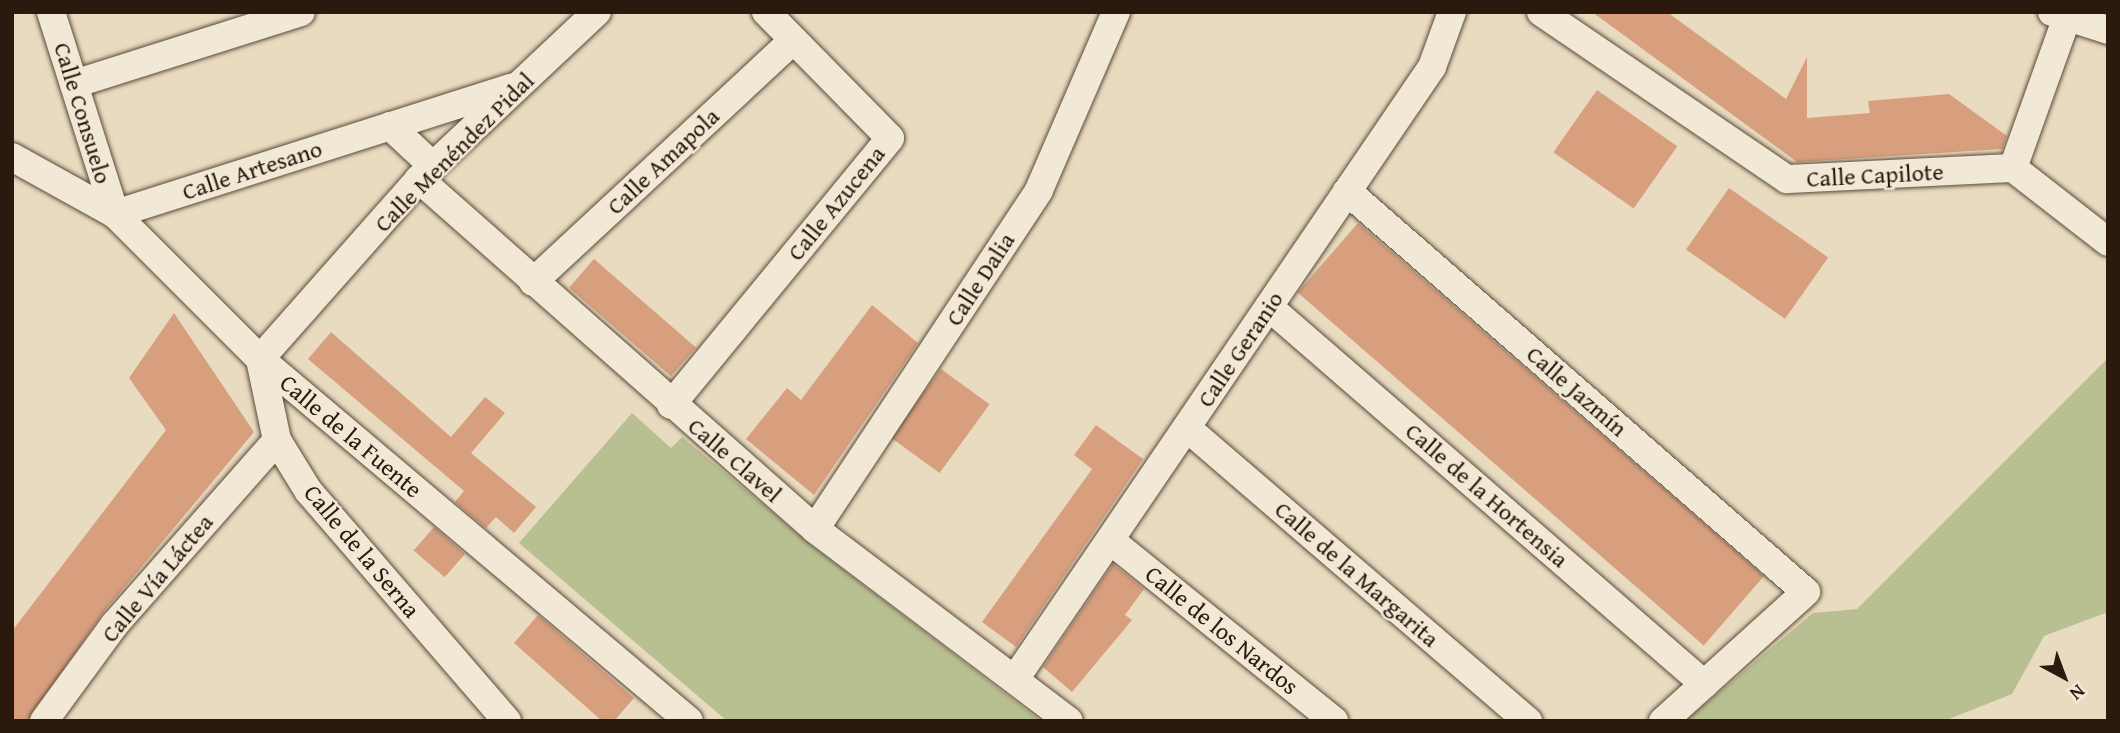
<!DOCTYPE html>
<meta charset="utf-8">
<style>
body{margin:0}
#map{position:relative;width:2120px;height:733px;overflow:hidden;background:#e9dbc0;font-family:"Gentium Book Plus",serif}
div>[style]{position:absolute}
.green>*{inset:0;background:#b8c091}
.building>*{inset:0;background:#d89f7f;transform-origin:0 0}
.roads{filter:drop-shadow(0 0 2px #5a4a39) drop-shadow(0 0 2px #5a4a39)}
.street>*{height:28px;margin:-14px;padding:0 14px;transform-origin:14px;border-radius:14px;background:#f1e8d6}
span{translate:-50% -50%;white-space:nowrap;text-align:center;line-height:1.15;-webkit-text-stroke:5px #f1e8d6;paint-order:stroke}
.street-label{font-size:24px;color:#2a190c}
.frame{position:absolute;inset:0;border:14px solid #2a190c;pointer-events:none}
.north{position:absolute;left:2029px;top:642px;width:70px;height:70px;-webkit-text-stroke:5px #f1e8d6;paint-order:stroke;rotate:139deg;font-size:19px;font-weight:700;line-height:28px;text-align:center;color:#2a190c}
.north::after{content:'';display:block;margin:auto;width:24px;height:32px;background:#2a190c;clip-path:polygon(50% 0,100% 100%,50% 72%,0 100%)}
</style>
<div id="map">
<div class="green">
<div style="clip-path:polygon(2108px 358px,2108px 612px,2044px 636px,2012px 694px,1944px 721px,1685px 721px,1813px 613px,1857px 609px)"></div>
<div style="clip-path:polygon(632px 413px,671px 448px,682px 437px,816px 549px,1041px 721px,727px 721px,519px 543px)"></div>
</div>
<div class="building">
<div style="clip-path:polygon(1592px 12px,1667px 12px,1786px 99px,1807px 57px,1807px 118px,1870px 113px,1868px 101px,1949px 94px,2007px 136px,2002px 149px,1797px 162px)"></div>
<div style="left:1597px;top:90px;width:98px;height:76px;rotate:35deg"></div>
<div style="left:1729px;top:188px;width:121px;height:75px;rotate:35deg"></div>
<div style="left:1358px;top:223px;width:538px;height:92px;rotate:41deg"></div>
<div style="left:594px;top:259px;width:135px;height:38px;rotate:41deg"></div>
<div style="clip-path:polygon(872px 305px,918px 343px,814px 495px,746px 439px,787px 388px,801px 400px)"></div>
<div style="clip-path:polygon(174px 313px,254px 432px,102px 614px,28px 721px,12px 721px,12px 631px,166px 430px,129px 378px)"></div>
<div style="clip-path:polygon(331px 332px,451px 437px,485px 397px,505px 413px,471px 453px,536px 507px,514px 533px,496px 517px,486px 528px,455px 502px,464px 491px,308px 359px)"></div>
<div style="left:941px;top:369px;width:60px;height:85px;rotate:36deg"></div>
<div style="clip-path:polygon(1096px 425px,1143px 459px,1016px 647px,982px 622px,1092px 469px,1074px 455px)"></div>
<div style="left:434px;top:527px;width:41px;height:31px;rotate:41deg"></div>
<div style="clip-path:polygon(1113px 564px,1144px 589px,1125px 615px,1132px 620px,1072px 692px,1043px 667px)"></div>
<div style="clip-path:polygon(538px 615px,634px 698px,614px 721px,602px 721px,514px 643px)"></div>
</div>
<div class="roads">
<div class="street">
<div style="left:51px;top:12px;width:212px;rotate:72.4deg"></div>
<div style="left:115px;top:214px;width:416px;rotate:-17.7deg"></div>
<div style="left:1541px;top:12px;width:297px;rotate:34.2deg"></div>
<div style="left:1787px;top:179px;width:226px;rotate:-2.8deg"></div>
<div style="left:2013px;top:168px;width:120px;rotate:37.9deg"></div>
<div style="left:2052px;top:12px;width:59px;rotate:17.8deg"></div>
<div style="left:74px;top:84px;width:238px;rotate:-17.6deg"></div>
<div style="left:390px;top:126px;width:59px;rotate:42.9deg"></div>
<div style="left:12px;top:157px;width:118px;rotate:29deg"></div>
<div style="left:115px;top:214px;width:205px;rotate:45deg"></div>
<div style="left:260px;top:359px;width:561px;rotate:40.16deg"></div>
<div style="left:2013px;top:168px;width:166px;rotate:-70.3deg"></div>
<div style="left:419px;top:179px;width:529px;rotate:41.47deg"></div>
<div style="left:815px;top:529px;width:318px;rotate:37.1deg"></div>
<div style="left:1347px;top:191px;width:609px;rotate:41.14deg"></div>
<div style="left:1806px;top:592px;width:193px;rotate:137.9deg"></div>
<div style="left:533px;top:282px;width:355px;rotate:-42.9deg"></div>
<div style="left:1269px;top:307px;width:576px;rotate:40.91deg"></div>
<div style="left:671px;top:405px;width:345px;rotate:-50.6deg"></div>
<div style="left:890px;top:138px;width:177px;rotate:-134.5deg"></div>
<div style="left:1187px;top:428px;width:450px;rotate:40.7deg"></div>
<div style="left:815px;top:529px;width:406px;rotate:-56.5deg"></div>
<div style="left:1039px;top:190px;width:194px;rotate:-66.6deg"></div>
<div style="left:1110px;top:540px;width:288px;rotate:38.9deg"></div>
<div style="left:1015px;top:679px;width:741px;rotate:-55.73deg"></div>
<div style="left:1432px;top:67px;width:59px;rotate:-70deg"></div>
<div style="left:44px;top:721px;width:120px;rotate:-53.8deg"></div>
<div style="left:115px;top:624px;width:245px;rotate:-48.6deg"></div>
<div style="left:507px;top:721px;width:303px;rotate:-130.8deg"></div>
<div style="left:309px;top:492px;width:61px;rotate:-121.6deg"></div>
<div style="left:277px;top:440px;width:83px;rotate:-101.9deg"></div>
<div style="left:260px;top:359px;width:240px;rotate:-48.5deg"></div>
<div style="left:419px;top:179px;width:244px;rotate:-43.2deg"></div>
</div>
</div>
<div class="street-label">
<span style="left:83px;top:113px;rotate:73deg">Calle Consuelo</span>
<span style="left:454px;top:152px;rotate:-45deg">Calle Menéndez Pidal</span>
<span style="left:663px;top:161px;rotate:-43deg">Calle Amapola</span>
<span style="left:252px;top:170px;rotate:-18deg">Calle Artesano</span>
<span style="left:1875px;top:175px;rotate:-3deg">Calle Capilote</span>
<span style="left:836px;top:203px;rotate:-51deg">Calle Azucena</span>
<span style="left:980px;top:279px;rotate:-57deg">Calle Dalia</span>
<span style="left:1240px;top:349px;rotate:-56deg">Calle Geranio</span>
<span style="left:1577px;top:391px;rotate:41deg">Calle Jazmín</span>
<span style="left:351px;top:436px;rotate:40deg">Calle de la Fuente</span>
<span style="left:735px;top:460px;rotate:41deg">Calle Clavel</span>
<span style="left:1487px;top:495px;rotate:41deg">Calle de la Hortensia</span>
<span style="left:362px;top:551px;rotate:50deg">Calle de la Serna</span>
<span style="left:1357px;top:574px;rotate:41deg">Calle de la Margarita</span>
<span style="left:157px;top:578px;rotate:-50deg">Calle Vía Láctea</span>
<span style="left:1222px;top:630px;rotate:39deg">Calle de los Nardos</span>
</div>
<div class="frame"></div>
<div class="north">N</div>
</div>
